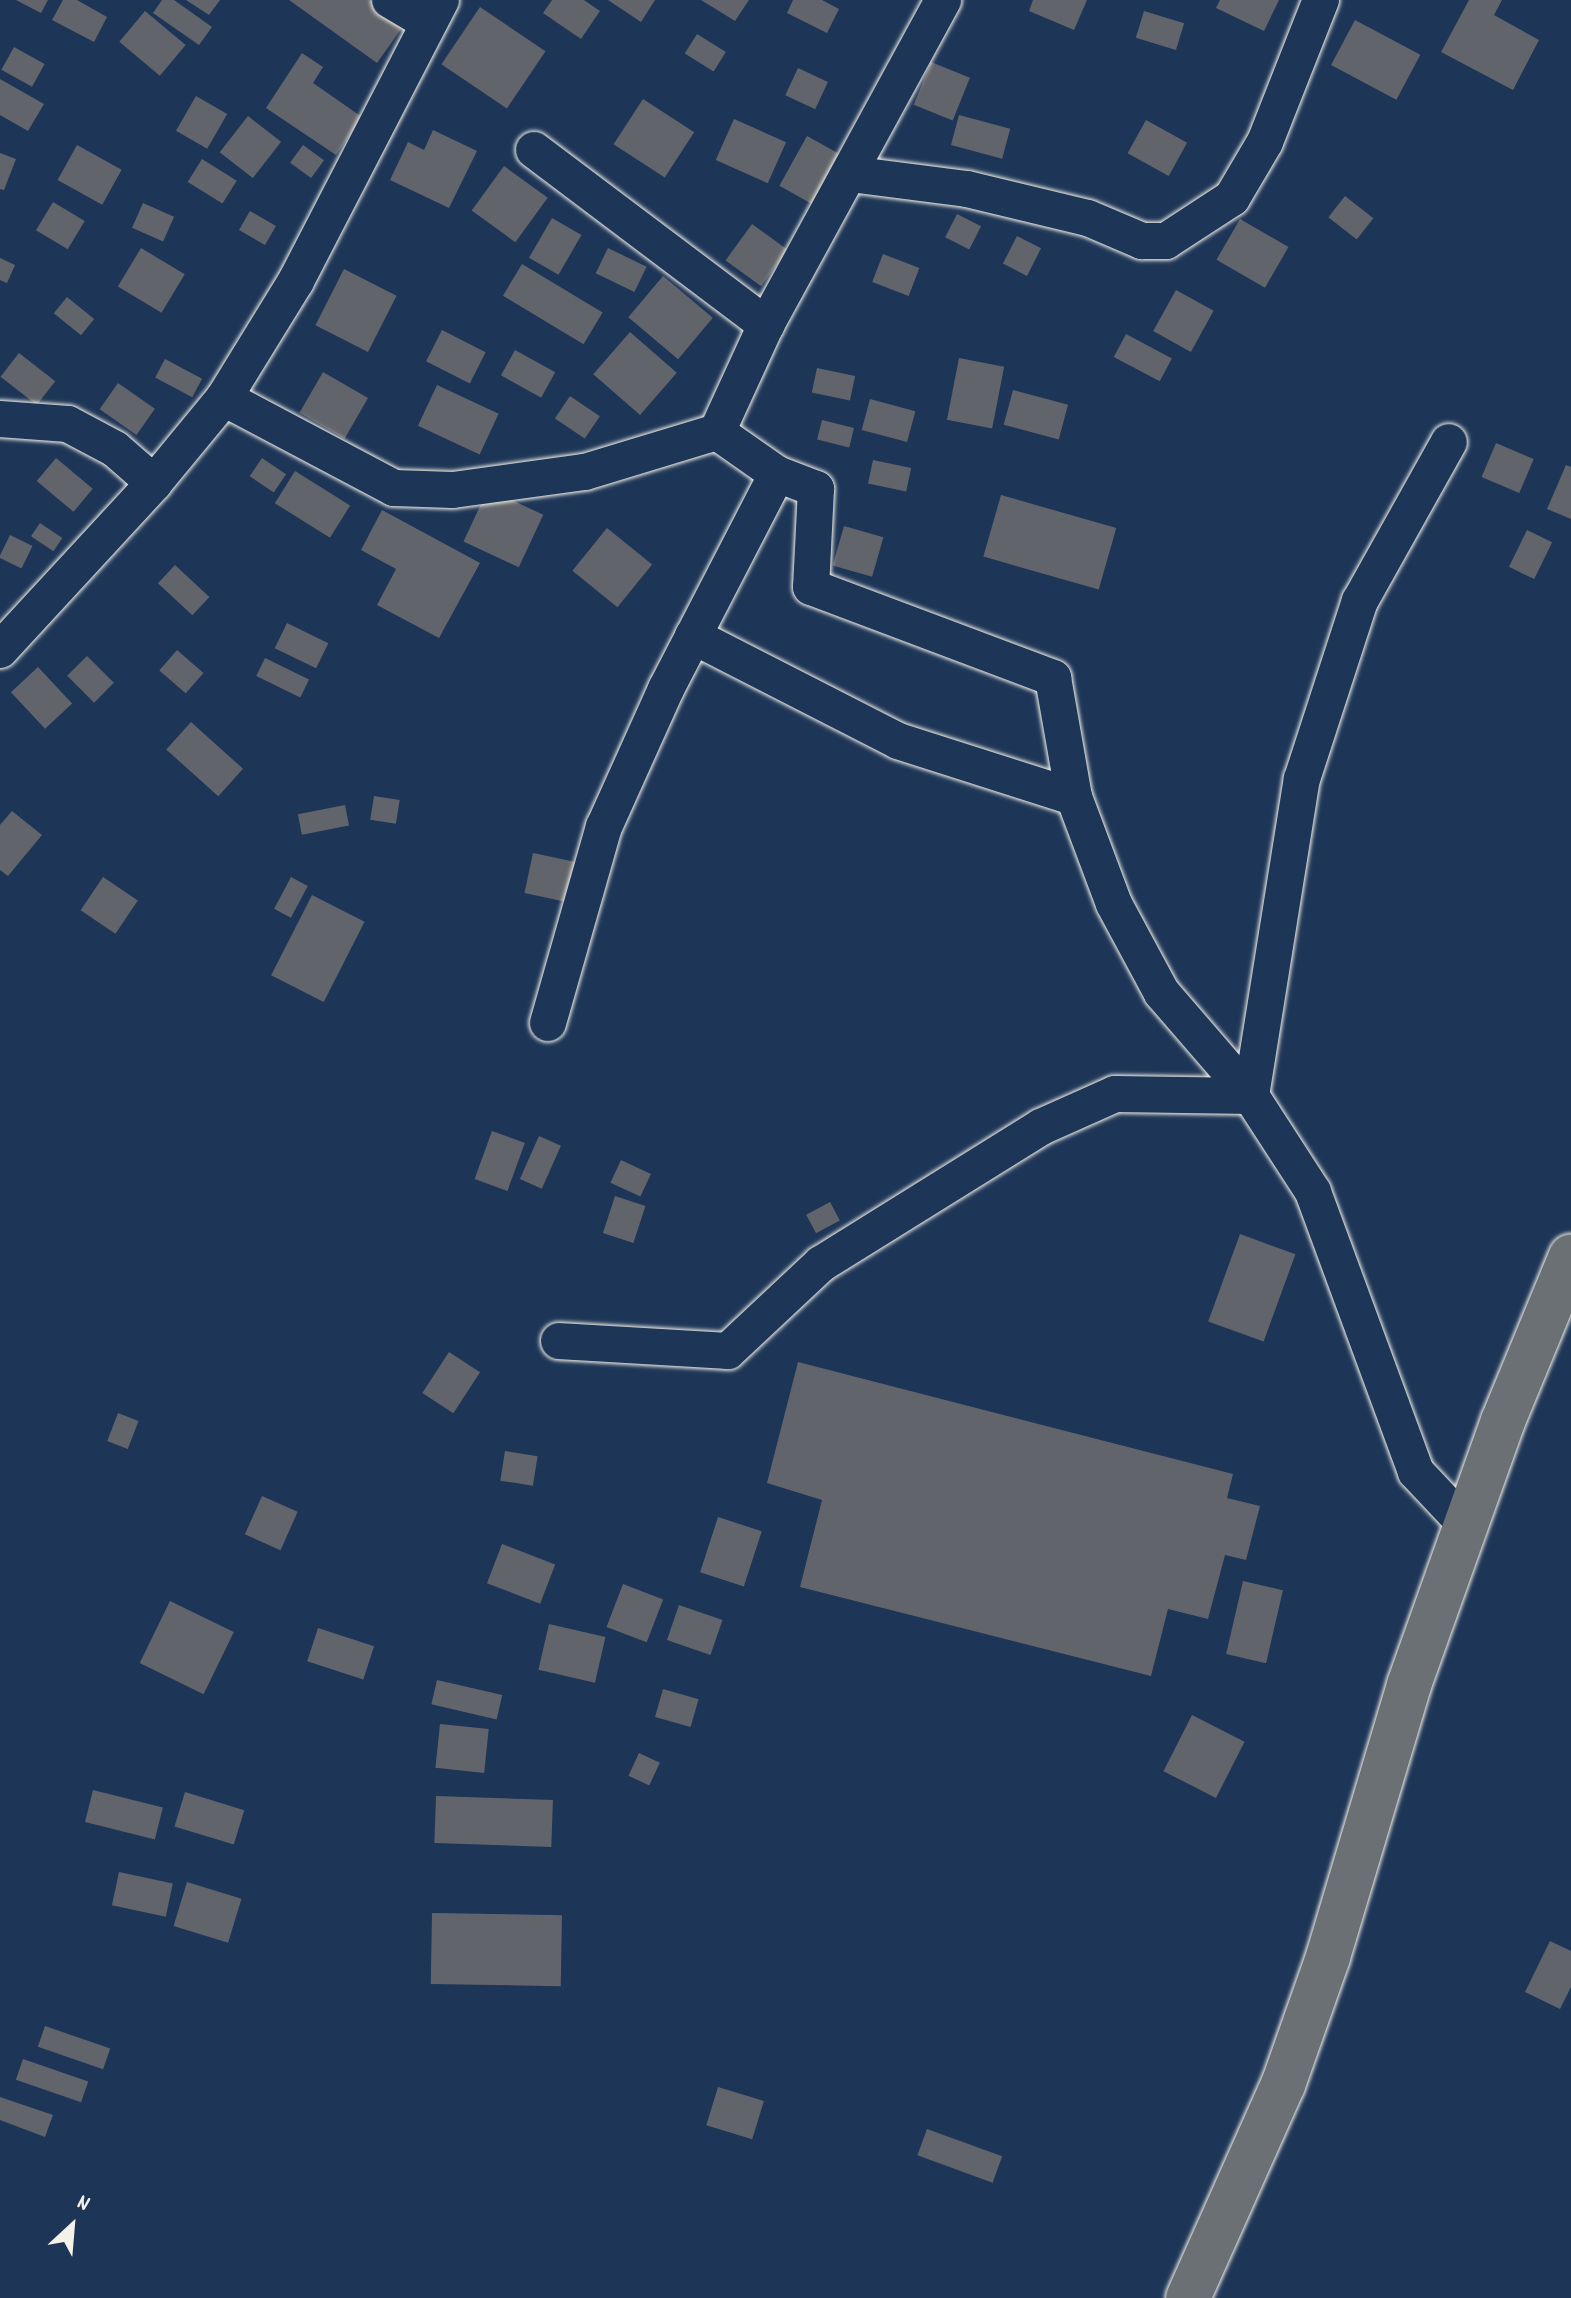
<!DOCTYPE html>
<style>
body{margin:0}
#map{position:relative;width:1571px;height:2298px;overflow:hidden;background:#1d3557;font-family:Dekko,sans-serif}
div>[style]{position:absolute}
.building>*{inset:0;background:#62646b;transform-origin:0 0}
.roads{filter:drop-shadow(0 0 2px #f4f1e8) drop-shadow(0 0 2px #f4f1e8)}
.minor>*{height:36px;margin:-18px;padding:0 18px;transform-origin:18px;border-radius:18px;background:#1d3557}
.primary>*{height:44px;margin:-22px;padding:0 22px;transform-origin:22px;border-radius:22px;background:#6b7074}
span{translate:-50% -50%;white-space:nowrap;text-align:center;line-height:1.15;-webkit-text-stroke:6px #1d3557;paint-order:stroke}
.north{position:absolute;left:32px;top:2186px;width:80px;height:80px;-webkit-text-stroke:6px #1d3557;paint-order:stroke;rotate:26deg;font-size:22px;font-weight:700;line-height:32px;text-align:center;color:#f4f1e8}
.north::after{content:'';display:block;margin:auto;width:28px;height:36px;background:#f4f1e8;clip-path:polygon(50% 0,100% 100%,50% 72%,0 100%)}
</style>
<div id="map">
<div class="building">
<div style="clip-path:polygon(16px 0,48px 0,41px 13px)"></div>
<div style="clip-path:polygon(63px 0,77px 0,107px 17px,94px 42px,52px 20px)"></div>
<div style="clip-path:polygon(162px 0,174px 0,212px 27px,199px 45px,153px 13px)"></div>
<div style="clip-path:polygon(186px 0,220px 0,209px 15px)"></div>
<div style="clip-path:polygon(289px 0,369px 0,404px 25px,377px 63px)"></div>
<div style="clip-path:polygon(552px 0,584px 0,600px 11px,581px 39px,543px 13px)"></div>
<div style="clip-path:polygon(608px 0,655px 0,641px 22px)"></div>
<div style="clip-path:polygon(701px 0,749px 0,735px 21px)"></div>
<div style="clip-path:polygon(793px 0,822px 0,839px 9px,827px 33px,787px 13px)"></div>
<div style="clip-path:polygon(1033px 0,1087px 0,1074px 30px,1029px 11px)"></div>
<div style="clip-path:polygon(1220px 0,1279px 0,1264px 31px,1216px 8px)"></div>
<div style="clip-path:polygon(1469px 0,1502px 0,1494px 15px,1539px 40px,1513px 90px,1441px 52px)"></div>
<div style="left:480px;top:7px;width:79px;height:69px;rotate:34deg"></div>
<div style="left:145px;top:11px;width:53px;height:40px;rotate:40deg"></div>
<div style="left:1144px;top:11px;width:42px;height:28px;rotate:17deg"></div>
<div style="left:1355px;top:20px;width:74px;height:51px;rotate:28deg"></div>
<div style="left:697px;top:34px;width:34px;height:23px;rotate:32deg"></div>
<div style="left:14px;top:47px;width:35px;height:26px;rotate:29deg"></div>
<div style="clip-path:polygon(302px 53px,323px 67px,313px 83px,362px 117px,336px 155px,266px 108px)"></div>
<div style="left:931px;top:62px;width:42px;height:46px;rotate:22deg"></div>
<div style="left:798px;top:68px;width:33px;height:30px;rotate:25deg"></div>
<div style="clip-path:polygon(0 79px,44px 104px,28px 131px,0 115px)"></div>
<div style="left:196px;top:96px;width:36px;height:40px;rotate:30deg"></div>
<div style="left:643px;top:99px;width:61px;height:54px;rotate:33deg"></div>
<div style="left:959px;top:115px;width:53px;height:31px;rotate:15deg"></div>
<div style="left:248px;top:116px;width:42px;height:46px;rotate:38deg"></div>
<div style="left:734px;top:119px;width:57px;height:45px;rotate:24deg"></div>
<div style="left:1146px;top:120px;width:47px;height:38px;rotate:29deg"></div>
<div style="clip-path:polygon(433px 130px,477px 151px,449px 208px,390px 180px,408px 142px,424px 150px)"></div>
<div style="left:807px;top:136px;width:45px;height:57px;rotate:29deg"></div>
<div style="left:77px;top:145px;width:51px;height:40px;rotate:29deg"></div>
<div style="left:303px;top:145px;width:26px;height:22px;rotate:36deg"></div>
<div style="clip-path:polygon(0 153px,16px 159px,4px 190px,0 189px)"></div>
<div style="left:202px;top:159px;width:41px;height:27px;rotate:32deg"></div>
<div style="left:504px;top:166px;width:54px;height:55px;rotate:36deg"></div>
<div style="left:1345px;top:196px;width:36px;height:27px;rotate:38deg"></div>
<div style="left:53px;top:202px;width:37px;height:33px;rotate:31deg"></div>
<div style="left:143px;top:203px;width:34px;height:27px;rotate:24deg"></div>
<div style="left:250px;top:211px;width:30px;height:22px;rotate:30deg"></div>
<div style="left:957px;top:214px;width:27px;height:26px;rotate:27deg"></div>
<div style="left:552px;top:218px;width:34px;height:46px;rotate:30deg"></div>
<div style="left:1240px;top:219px;width:56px;height:47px;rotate:30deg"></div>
<div style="left:752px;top:224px;width:44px;height:45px;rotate:36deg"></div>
<div style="left:1017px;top:236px;width:27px;height:31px;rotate:27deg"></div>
<div style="left:141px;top:248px;width:51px;height:45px;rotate:31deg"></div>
<div style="left:608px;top:248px;width:43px;height:28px;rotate:26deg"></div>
<div style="left:883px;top:254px;width:39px;height:30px;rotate:21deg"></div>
<div style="clip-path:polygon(0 258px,15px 265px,7px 283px,0 280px)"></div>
<div style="left:522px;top:264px;width:94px;height:37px;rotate:31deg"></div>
<div style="left:344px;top:269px;width:59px;height:63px;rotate:27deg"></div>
<div style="left:663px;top:276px;width:65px;height:54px;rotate:40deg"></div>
<div style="left:1176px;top:290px;width:43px;height:47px;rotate:29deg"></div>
<div style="left:67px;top:297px;width:35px;height:21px;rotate:39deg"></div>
<div style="left:442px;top:330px;width:49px;height:35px;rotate:27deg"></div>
<div style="left:630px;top:332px;width:62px;height:56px;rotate:41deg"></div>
<div style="left:1126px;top:334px;width:52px;height:26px;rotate:28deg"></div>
<div style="left:515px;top:350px;width:46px;height:29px;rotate:29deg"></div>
<div style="left:19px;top:353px;width:46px;height:30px;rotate:38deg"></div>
<div style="left:959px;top:358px;width:46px;height:63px;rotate:11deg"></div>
<div style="left:165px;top:359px;width:42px;height:21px;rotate:28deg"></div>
<div style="left:817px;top:368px;width:39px;height:25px;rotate:12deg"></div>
<div style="left:323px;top:372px;width:52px;height:47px;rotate:30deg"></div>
<div style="left:118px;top:383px;width:45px;height:32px;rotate:35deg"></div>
<div style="left:437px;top:385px;width:68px;height:45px;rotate:25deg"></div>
<div style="left:1013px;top:390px;width:57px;height:36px;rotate:15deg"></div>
<div style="left:570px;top:396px;width:36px;height:27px;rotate:34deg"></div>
<div style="left:870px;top:399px;width:47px;height:32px;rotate:15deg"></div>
<div style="left:822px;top:420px;width:33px;height:20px;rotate:14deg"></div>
<div style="left:1496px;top:443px;width:41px;height:37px;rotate:23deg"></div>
<div style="left:56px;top:458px;width:48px;height:30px;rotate:40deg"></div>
<div style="left:262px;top:458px;width:29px;height:22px;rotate:34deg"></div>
<div style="left:873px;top:460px;width:39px;height:24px;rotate:12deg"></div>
<div style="clip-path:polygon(1566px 465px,1571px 467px,1571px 519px,1547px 509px)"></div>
<div style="left:295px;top:471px;width:65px;height:38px;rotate:32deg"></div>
<div style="left:488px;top:489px;width:61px;height:58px;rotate:25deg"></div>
<div style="left:1001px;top:495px;width:120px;height:64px;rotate:16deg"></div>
<div style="clip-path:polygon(382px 510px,480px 563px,439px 638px,377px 605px,396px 569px,361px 550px)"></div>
<div style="left:40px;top:523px;width:27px;height:16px;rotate:34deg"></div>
<div style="left:844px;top:526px;width:41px;height:41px;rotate:16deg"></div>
<div style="left:607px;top:528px;width:58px;height:55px;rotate:39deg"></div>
<div style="left:1527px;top:530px;width:28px;height:41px;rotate:26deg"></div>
<div style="left:10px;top:535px;width:25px;height:25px;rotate:26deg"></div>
<div style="left:175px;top:565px;width:47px;height:25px;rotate:43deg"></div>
<div style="left:287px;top:623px;width:46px;height:28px;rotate:26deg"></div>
<div style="left:177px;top:650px;width:35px;height:27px;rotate:41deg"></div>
<div style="left:87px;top:656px;width:38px;height:28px;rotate:45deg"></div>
<div style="left:265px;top:658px;width:49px;height:20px;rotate:26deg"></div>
<div style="left:38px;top:667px;width:50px;height:37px;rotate:47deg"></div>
<div style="left:191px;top:722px;width:70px;height:37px;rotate:42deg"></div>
<div style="left:374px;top:796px;width:26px;height:24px;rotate:9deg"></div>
<div style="left:345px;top:805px;width:21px;height:48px;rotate:79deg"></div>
<div style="clip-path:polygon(12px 811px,42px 835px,8px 876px,0 870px,0 825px)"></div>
<div style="left:533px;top:853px;width:51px;height:41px;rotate:12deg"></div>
<div style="left:103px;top:877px;width:42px;height:40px;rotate:34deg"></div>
<div style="left:291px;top:877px;width:19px;height:36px;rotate:28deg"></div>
<div style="left:312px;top:895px;width:59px;height:90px;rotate:27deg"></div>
<div style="left:492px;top:1131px;width:35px;height:51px;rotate:20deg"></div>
<div style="left:539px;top:1136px;width:24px;height:47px;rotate:24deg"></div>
<div style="left:621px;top:1160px;width:33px;height:25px;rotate:25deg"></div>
<div style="left:615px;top:1196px;width:32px;height:39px;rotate:18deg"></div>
<div style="left:830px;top:1202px;width:21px;height:27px;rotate:62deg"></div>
<div style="left:1240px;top:1234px;width:59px;height:93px;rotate:20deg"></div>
<div style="left:449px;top:1352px;width:37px;height:49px;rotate:33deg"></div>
<div style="clip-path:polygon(798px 1362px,1233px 1474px,1227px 1498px,1260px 1506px,1246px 1560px,1225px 1555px,1208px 1619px,1168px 1609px,1151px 1676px,800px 1587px,822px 1500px,767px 1483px)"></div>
<div style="left:118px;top:1413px;width:22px;height:30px;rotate:21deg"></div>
<div style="left:505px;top:1451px;width:33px;height:30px;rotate:9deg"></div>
<div style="left:262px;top:1496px;width:39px;height:42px;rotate:24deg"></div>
<div style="left:718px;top:1517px;width:46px;height:58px;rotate:18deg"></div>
<div style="left:502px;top:1544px;width:57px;height:42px;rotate:21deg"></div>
<div style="left:1243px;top:1581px;width:41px;height:75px;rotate:13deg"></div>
<div style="left:623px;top:1584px;width:43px;height:46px;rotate:21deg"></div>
<div style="left:170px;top:1601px;width:71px;height:69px;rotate:26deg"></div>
<div style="left:679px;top:1605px;width:46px;height:37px;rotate:19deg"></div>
<div style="left:549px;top:1624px;width:58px;height:47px;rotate:13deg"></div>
<div style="left:318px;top:1628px;width:59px;height:35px;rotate:18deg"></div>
<div style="left:437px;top:1680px;width:67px;height:25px;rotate:13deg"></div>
<div style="left:663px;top:1689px;width:37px;height:29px;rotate:16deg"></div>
<div style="left:1192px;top:1715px;width:59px;height:63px;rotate:27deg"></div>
<div style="left:440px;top:1724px;width:49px;height:44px;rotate:6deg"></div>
<div style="left:639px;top:1753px;width:23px;height:25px;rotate:25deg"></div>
<div style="left:93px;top:1790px;width:72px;height:33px;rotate:14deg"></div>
<div style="left:185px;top:1792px;width:62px;height:36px;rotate:17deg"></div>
<div style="left:436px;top:1796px;width:117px;height:47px;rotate:2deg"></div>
<div style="left:119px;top:1872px;width:55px;height:34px;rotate:12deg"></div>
<div style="left:187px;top:1882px;width:57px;height:46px;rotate:17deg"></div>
<div style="left:432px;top:1913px;width:130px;height:71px;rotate:1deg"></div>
<div style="clip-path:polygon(1550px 1941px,1571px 1951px,1571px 1987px,1560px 2009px,1525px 1992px)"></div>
<div style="left:45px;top:2026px;width:69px;height:22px;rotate:19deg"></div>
<div style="left:23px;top:2059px;width:69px;height:22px;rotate:19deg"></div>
<div style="left:718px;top:2087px;width:48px;height:40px;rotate:17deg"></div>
<div style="clip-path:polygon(0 2097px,53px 2115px,45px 2137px,0 2120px)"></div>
<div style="left:927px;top:2129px;width:80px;height:28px;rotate:20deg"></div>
</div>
<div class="roads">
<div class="minor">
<div style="left:390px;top:0;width:45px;rotate:30.5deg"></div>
<div style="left:534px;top:150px;width:291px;rotate:37deg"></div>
<div style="left:850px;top:174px;width:118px;rotate:7.3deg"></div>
<div style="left:967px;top:189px;width:124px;rotate:13.5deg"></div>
<div style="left:1088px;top:218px;width:59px;rotate:23.1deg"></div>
<div style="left:1142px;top:241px;width:24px"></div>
<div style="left:1166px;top:241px;width:79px;rotate:-33.1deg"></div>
<div style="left:1232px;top:198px;width:65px;rotate:-59.5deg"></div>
<div style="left:1265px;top:142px;width:153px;rotate:-68.5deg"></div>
<div style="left:224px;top:398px;width:192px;rotate:27.9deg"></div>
<div style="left:394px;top:488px;width:59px;rotate:1.9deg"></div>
<div style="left:453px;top:490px;width:133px;rotate:-7.8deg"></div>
<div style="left:585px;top:472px;width:138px;rotate:-16.9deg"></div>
<div style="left:717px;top:432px;width:118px;rotate:-65.4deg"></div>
<div style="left:766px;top:325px;width:370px;rotate:-61.4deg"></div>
<div style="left:0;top:419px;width:68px;rotate:4.2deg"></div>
<div style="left:68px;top:424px;width:53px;rotate:28deg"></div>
<div style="left:115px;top:449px;width:52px;rotate:41.1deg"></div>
<div style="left:777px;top:474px;width:42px;rotate:21deg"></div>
<div style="left:816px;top:489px;width:98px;rotate:92.9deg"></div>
<div style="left:811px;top:587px;width:259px;rotate:20.6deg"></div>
<div style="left:1053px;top:678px;width:121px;rotate:80deg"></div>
<div style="left:693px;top:636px;width:230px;rotate:27.1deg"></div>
<div style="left:898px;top:741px;width:185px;rotate:17.7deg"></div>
<div style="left:1074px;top:797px;width:114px;rotate:69.5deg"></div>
<div style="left:1114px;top:904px;width:101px;rotate:61.7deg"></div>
<div style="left:1162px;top:993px;width:136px;rotate:49.2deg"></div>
<div style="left:1251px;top:1096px;width:114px;rotate:57.1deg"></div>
<div style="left:1313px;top:1192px;width:298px;rotate:69.8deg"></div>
<div style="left:1416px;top:1472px;width:73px;rotate:46.7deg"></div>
<div style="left:0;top:650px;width:227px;rotate:-47.3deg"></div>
<div style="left:154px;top:483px;width:110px;rotate:-50.5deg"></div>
<div style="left:224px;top:398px;width:137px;rotate:-58.4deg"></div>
<div style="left:296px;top:281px;width:316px;rotate:-62.7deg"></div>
<div style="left:548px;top:1023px;width:204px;rotate:-74.1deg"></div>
<div style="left:604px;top:827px;width:151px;rotate:-65.8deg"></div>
<div style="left:666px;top:689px;width:242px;rotate:-62.7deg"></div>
<div style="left:777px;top:474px;width:73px;rotate:-145deg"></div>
<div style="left:559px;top:1341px;width:169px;rotate:3.4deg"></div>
<div style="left:728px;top:1351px;width:127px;rotate:-43.1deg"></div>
<div style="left:821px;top:1264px;width:259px;rotate:-31.9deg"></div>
<div style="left:1041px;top:1127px;width:81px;rotate:-24deg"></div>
<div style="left:1115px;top:1094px;width:136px;rotate:0.8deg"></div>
<div style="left:1251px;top:1096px;width:321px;rotate:-80.9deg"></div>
<div style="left:1302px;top:779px;width:187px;rotate:-72deg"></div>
<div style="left:1360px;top:601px;width:182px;rotate:-60.8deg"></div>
</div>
<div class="primary">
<div style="left:1188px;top:2298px;width:233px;rotate:-66deg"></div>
<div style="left:1283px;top:2085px;width:136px;rotate:-70.6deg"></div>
<div style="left:1328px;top:1957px;width:284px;rotate:-73.4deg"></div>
<div style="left:1409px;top:1685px;width:280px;rotate:-70.4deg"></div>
<div style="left:1503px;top:1421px;width:178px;rotate:-67.6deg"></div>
</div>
</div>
<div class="north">N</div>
</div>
